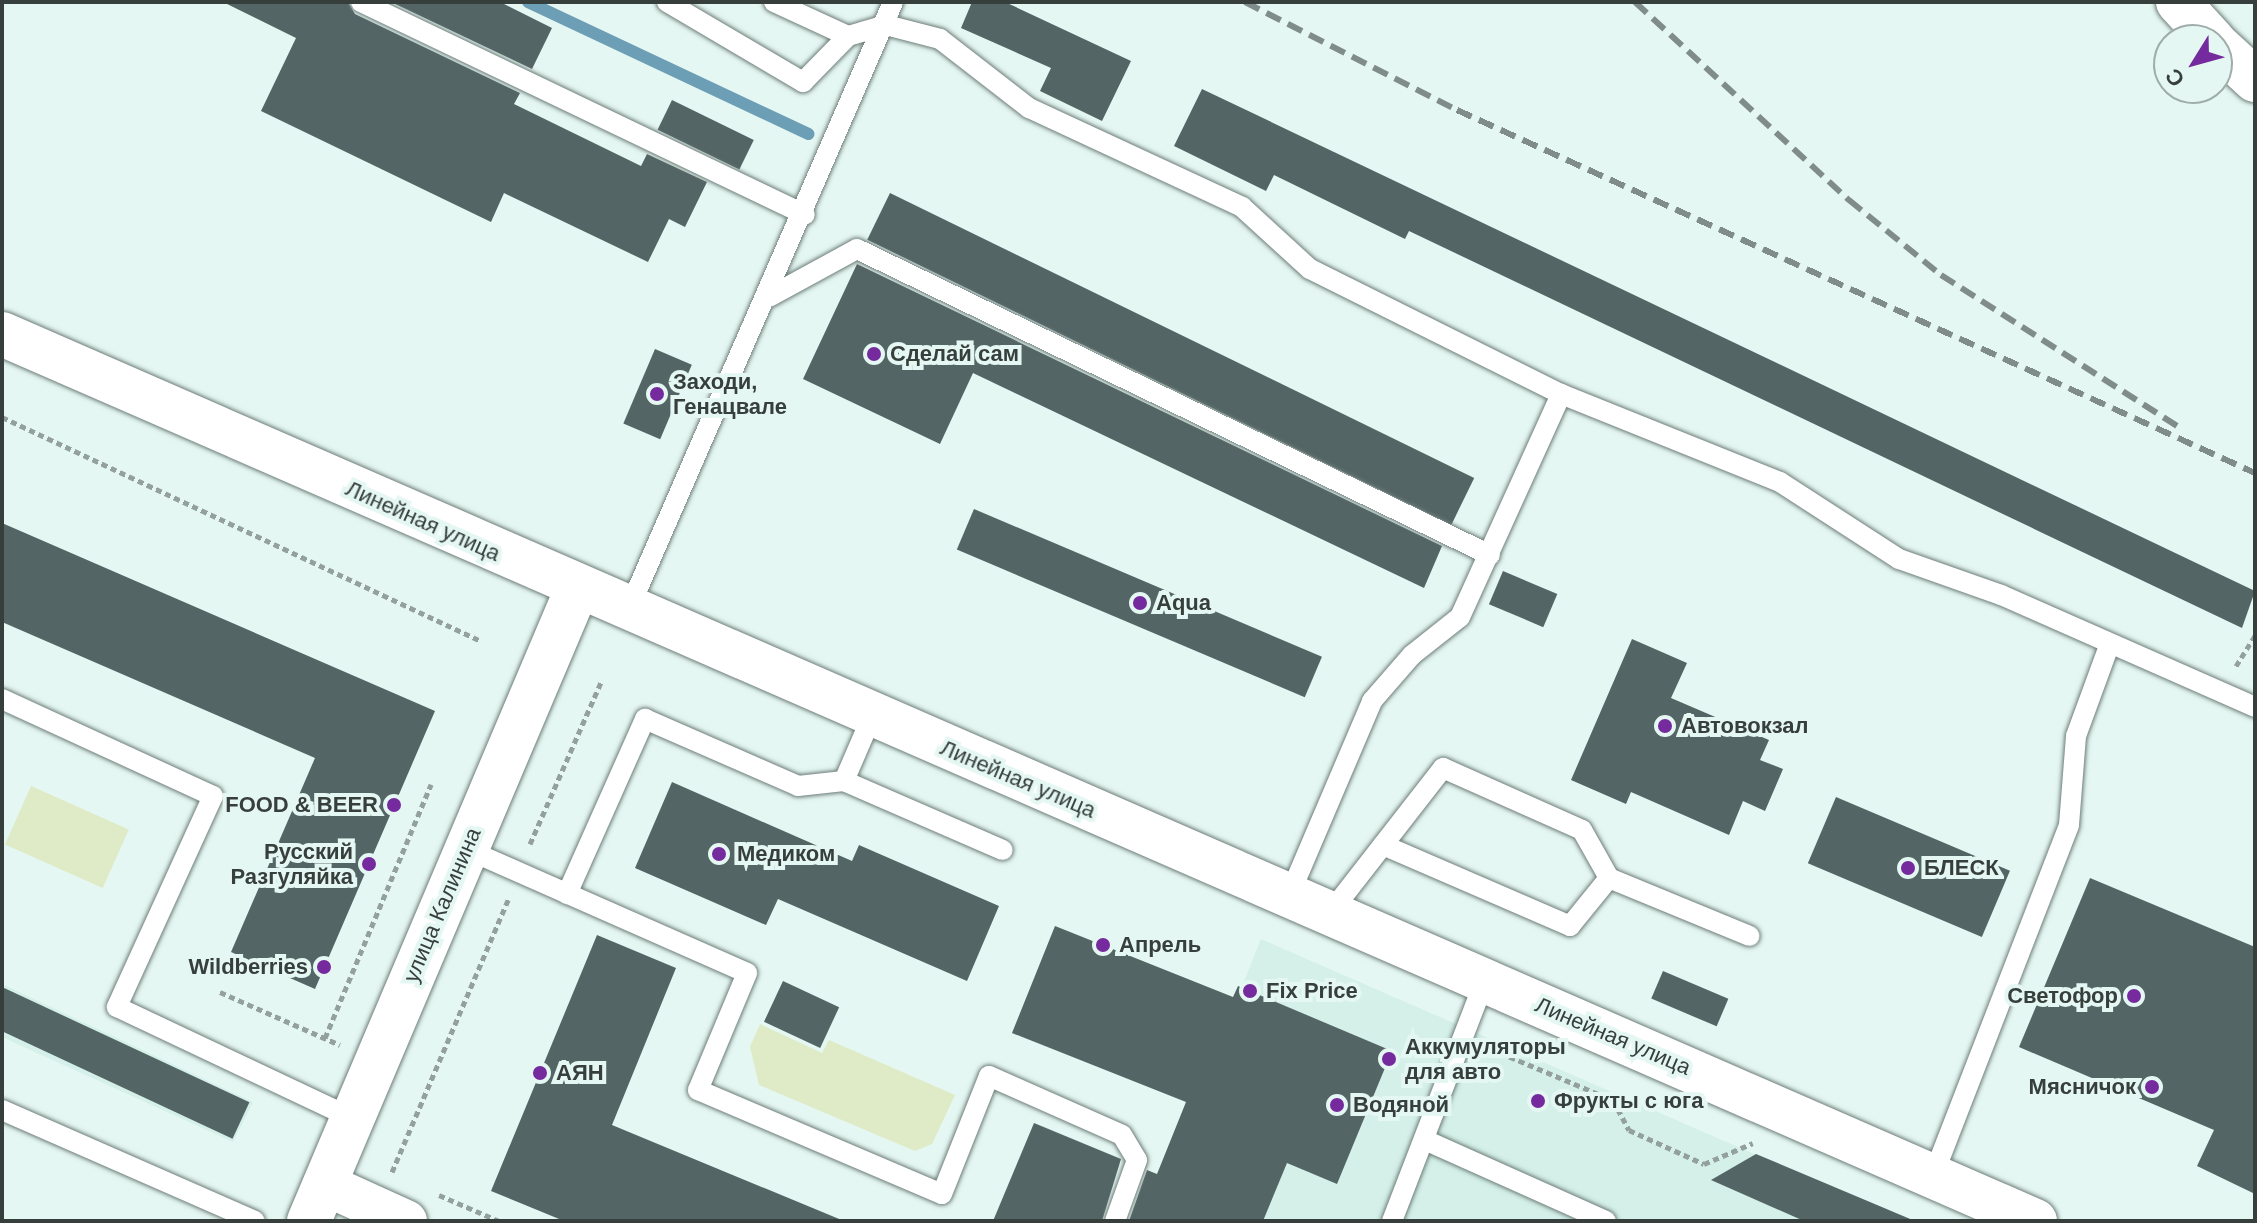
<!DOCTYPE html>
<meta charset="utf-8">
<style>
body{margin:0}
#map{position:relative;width:2257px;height:1223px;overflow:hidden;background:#e5f7f2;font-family:Helvetica,sans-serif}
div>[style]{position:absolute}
.built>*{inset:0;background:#d4f0e8}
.green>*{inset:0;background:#deebc6;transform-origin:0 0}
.stream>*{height:12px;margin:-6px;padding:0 6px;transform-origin:6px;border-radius:6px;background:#6c9eb6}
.building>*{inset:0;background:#546566;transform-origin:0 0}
.path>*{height:5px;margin-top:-2.5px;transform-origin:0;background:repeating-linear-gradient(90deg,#93a09d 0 6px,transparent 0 10px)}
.roads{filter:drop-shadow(0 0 2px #6d7d79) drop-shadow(0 0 2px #6d7d79)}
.lane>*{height:20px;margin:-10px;padding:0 10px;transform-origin:10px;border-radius:10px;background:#fff}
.street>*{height:42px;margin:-21px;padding:0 21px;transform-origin:21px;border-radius:21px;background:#fff}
.secondary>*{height:44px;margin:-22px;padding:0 22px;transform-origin:22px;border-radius:22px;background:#fff}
.rail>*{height:6px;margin-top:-3px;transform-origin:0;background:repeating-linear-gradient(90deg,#808c89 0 16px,transparent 0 24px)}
.dots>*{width:22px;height:22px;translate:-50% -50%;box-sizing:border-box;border:4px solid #e5f7f2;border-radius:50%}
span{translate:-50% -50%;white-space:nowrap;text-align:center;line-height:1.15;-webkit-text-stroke:8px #e5f7f2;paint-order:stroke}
.poi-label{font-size:22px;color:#373f3d;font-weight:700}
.left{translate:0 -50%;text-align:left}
.right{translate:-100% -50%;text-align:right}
.street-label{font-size:22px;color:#373f3d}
.frame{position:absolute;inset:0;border:4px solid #373f3d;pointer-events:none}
.north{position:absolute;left:2153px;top:24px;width:80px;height:80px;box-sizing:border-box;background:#e5f7f2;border:2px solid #9fadaa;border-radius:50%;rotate:233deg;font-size:22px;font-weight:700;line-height:32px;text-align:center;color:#373f3d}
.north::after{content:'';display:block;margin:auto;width:28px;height:36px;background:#752a9d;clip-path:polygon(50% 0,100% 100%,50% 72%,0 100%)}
</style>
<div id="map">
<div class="built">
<div style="clip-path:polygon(1261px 939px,1908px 1221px,1148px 1221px)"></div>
<div style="clip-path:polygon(2px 984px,253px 1102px,233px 1142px,2px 1037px)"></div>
</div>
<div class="green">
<div style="left:31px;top:786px;width:107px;height:64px;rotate:24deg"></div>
<div style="clip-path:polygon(760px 1024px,822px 1053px,829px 1040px,955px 1095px,932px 1144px,915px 1151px,759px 1085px,750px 1047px)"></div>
</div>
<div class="stream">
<div style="left:528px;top:2px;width:310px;rotate:25.2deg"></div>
</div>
<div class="building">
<div style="clip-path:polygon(223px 2px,348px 2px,355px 14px,520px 93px,514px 104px,641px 166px,647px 154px,707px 182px,685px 227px,669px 219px,648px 262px,504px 193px,491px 222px,261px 111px,296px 38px)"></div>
<div style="clip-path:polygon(391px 2px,500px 2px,552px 28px,532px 69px)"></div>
<div style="clip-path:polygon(972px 2px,1005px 2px,1131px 61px,1102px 121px,1040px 91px,1051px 68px,961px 28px)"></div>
<div style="clip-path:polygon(1202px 89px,2255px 591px,2242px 628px,1409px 231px,1405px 239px,1274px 175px,1266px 191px,1174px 146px)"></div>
<div style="left:672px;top:100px;width:91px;height:33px;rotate:26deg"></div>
<div style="left:890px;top:193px;width:650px;height:52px;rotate:26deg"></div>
<div style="clip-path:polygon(857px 264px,1442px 546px,1424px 588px,973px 373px,940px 444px,803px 379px)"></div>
<div style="left:655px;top:349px;width:40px;height:81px;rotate:23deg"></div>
<div style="left:974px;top:509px;width:378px;height:44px;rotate:23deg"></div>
<div style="clip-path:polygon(2px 523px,435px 711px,315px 989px,231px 952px,315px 758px,2px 622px)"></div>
<div style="left:1503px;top:571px;width:59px;height:36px;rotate:23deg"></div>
<div style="clip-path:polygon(1632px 639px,1687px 663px,1671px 698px,1769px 740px,1760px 760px,1783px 769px,1765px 811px,1743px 801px,1729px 835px,1631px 792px,1626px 804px,1571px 780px)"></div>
<div style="clip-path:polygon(672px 782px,852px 861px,859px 845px,999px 906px,967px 981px,778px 899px,766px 925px,635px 868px)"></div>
<div style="left:1836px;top:797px;width:189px;height:72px;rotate:23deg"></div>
<div style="clip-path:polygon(2090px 878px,2255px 947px,2255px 1194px,2197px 1166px,2214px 1130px,2019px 1047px)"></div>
<div style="clip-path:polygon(1055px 926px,1233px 997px,1238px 986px,1392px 1051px,1337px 1184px,1287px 1163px,1263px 1221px,1129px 1221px,1147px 1170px,1157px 1174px,1186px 1102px,1012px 1033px)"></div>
<div style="clip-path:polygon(597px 935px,676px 968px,612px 1125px,844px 1221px,564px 1221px,491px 1191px)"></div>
<div style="left:1663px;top:971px;width:71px;height:30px;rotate:23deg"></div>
<div style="left:783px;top:981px;width:62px;height:45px;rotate:25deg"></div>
<div style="left:2px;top:987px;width:273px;height:40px;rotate:25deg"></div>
<div style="clip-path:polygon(1034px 1123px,1121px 1159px,1102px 1221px,993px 1221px)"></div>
<div style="clip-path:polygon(1756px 1154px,1915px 1221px,1804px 1221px,1711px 1180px)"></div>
</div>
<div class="path">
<div style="left:2px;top:417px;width:527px;rotate:25.06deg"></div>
<div style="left:2236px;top:666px;width:36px;rotate:-58deg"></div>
<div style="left:530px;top:844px;width:179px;rotate:-66.3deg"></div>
<div style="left:220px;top:992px;width:131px;rotate:23.8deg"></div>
<div style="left:325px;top:1038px;width:275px;rotate:-67.3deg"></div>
<div style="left:1491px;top:1049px;width:132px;rotate:22.7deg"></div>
<div style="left:1613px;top:1100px;width:34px;rotate:62deg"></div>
<div style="left:1629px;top:1130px;width:82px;rotate:24.4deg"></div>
<div style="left:1704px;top:1164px;width:53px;rotate:-23.2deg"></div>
<div style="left:392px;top:1172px;width:298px;rotate:-66.9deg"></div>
<div style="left:439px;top:1195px;width:65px;rotate:23.4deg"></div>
</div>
<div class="roads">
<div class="lane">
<div style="left:361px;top:2px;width:492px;rotate:25.6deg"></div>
<div style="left:667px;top:2px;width:158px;rotate:30.5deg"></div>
<div style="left:803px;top:82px;width:64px;rotate:-45.6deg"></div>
<div style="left:848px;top:36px;width:40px;rotate:-16deg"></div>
<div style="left:886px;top:25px;width:56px;rotate:14.5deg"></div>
<div style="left:940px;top:39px;width:113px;rotate:37.8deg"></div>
<div style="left:1029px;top:108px;width:235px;rotate:24.9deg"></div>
<div style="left:1242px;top:207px;width:92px;rotate:42.4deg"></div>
<div style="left:1310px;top:269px;width:280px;rotate:26.5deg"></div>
<div style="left:1561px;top:394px;width:236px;rotate:21.9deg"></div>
<div style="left:1780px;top:482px;width:142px;rotate:32.9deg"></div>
<div style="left:1899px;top:559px;width:108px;rotate:19.4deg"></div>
<div style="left:2001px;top:595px;width:278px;rotate:23.8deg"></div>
<div style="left:774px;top:2px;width:81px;rotate:24.7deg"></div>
<div style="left:769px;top:297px;width:100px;rotate:-28.6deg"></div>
<div style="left:857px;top:249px;width:703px;rotate:25.8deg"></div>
<div style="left:628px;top:611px;width:664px;rotate:-66.48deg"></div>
<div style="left:2px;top:699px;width:232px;rotate:24.7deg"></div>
<div style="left:213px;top:796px;width:232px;rotate:114.5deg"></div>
<div style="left:117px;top:1007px;width:260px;rotate:25.3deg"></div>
<div style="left:844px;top:781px;width:71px;rotate:-66.7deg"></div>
<div style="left:1383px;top:845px;width:204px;rotate:23.4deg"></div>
<div style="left:1570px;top:926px;width:62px;rotate:-50.9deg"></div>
<div style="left:466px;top:849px;width:307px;rotate:23.8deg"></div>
<div style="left:747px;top:973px;width:127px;rotate:112.7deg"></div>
<div style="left:698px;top:1090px;width:265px;rotate:23.1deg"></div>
<div style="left:942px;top:1194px;width:127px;rotate:-68.3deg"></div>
<div style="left:989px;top:1076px;width:145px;rotate:23.9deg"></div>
<div style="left:1122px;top:1135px;width:29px;rotate:59deg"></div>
<div style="left:1137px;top:1160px;width:65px;rotate:109.8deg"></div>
<div style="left:567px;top:894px;width:192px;rotate:-66deg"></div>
<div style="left:645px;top:719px;width:167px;rotate:23.6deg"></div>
<div style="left:798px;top:786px;width:46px;rotate:-6.2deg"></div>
<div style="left:844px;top:781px;width:173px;rotate:23.5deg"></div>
<div style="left:1289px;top:896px;width:212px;rotate:-66.9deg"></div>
<div style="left:1372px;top:701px;width:61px;rotate:-49deg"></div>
<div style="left:1412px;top:655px;width:61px;rotate:-38.4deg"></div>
<div style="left:1460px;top:617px;width:245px;rotate:-65.6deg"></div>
<div style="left:1330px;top:913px;width:184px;rotate:-52.1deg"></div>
<div style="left:1443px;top:768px;width:152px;rotate:24deg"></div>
<div style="left:1582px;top:830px;width:55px;rotate:60.6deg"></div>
<div style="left:1609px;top:878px;width:152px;rotate:22.4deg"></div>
<div style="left:2px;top:1110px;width:276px;rotate:23.7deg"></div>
<div style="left:1427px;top:1141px;width:196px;rotate:24.1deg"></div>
<div style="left:1933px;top:1176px;width:376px;rotate:-68.8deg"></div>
<div style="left:2069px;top:825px;width:89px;rotate:-85.5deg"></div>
<div style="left:2076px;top:736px;width:96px;rotate:-69.9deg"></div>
<div style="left:1392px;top:1221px;width:258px;rotate:-68.9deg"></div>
</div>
<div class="street">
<div style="left:324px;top:1184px;width:90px;rotate:24.3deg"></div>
</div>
<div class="secondary">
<div style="left:2178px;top:2px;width:52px;rotate:47.4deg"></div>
<div style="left:2217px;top:45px;width:52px;rotate:42.6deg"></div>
<div style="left:2px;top:334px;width:2218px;rotate:23.57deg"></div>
<div style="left:309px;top:1221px;width:686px;rotate:-67.02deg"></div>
</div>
</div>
<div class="rail">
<div style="left:1245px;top:2px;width:238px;rotate:27deg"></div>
<div style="left:1457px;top:110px;width:877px;rotate:24.46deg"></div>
<div style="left:1635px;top:2px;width:292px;rotate:42.8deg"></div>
<div style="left:1849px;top:200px;width:119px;rotate:39.2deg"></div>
<div style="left:1941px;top:275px;width:287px;rotate:32.6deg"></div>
</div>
<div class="dots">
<div style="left:874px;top:354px;background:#752a9d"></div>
<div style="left:657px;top:394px;background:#752a9d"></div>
<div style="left:1140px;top:603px;background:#752a9d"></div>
<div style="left:1665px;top:726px;background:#752a9d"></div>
<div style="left:394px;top:805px;background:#752a9d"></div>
<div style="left:719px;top:854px;background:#752a9d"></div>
<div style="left:369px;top:864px;background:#752a9d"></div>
<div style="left:1908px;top:868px;background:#752a9d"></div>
<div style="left:1103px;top:945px;background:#752a9d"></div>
<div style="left:324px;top:967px;background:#752a9d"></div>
<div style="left:1250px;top:991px;background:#752a9d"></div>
<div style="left:2134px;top:996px;background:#752a9d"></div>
<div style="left:1389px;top:1059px;background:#752a9d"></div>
<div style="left:540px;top:1073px;background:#752a9d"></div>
<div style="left:2152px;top:1087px;background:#752a9d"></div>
<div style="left:1538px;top:1101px;background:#752a9d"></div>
<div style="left:1337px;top:1105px;background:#752a9d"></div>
</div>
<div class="poi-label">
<span class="left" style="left:890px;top:354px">Сделай сам</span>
<span class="left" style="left:673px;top:394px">Заходи,<br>Генацвале</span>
<span class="left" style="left:1156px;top:603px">Aqua</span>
<span class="left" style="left:1681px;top:726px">Автовокзал</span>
<span class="right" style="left:378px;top:805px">FOOD &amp; BEER</span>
<span class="right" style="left:353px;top:864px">Русский<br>Разгуляйка</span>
<span class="left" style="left:737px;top:854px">Медиком</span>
<span class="left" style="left:1924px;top:868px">БЛЕСК</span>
<span class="left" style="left:1119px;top:945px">Апрель</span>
<span class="right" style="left:308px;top:967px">Wildberries</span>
<span class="left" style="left:1266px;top:991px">Fix Price</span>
<span class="right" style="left:2118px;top:996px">Светофор</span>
<span class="left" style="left:1405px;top:1059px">Аккумуляторы<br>для авто</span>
<span class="left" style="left:556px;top:1073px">АЯН</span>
<span class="right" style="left:2136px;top:1087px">Мясничок</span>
<span class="left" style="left:1554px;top:1101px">Фрукты с юга</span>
<span class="left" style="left:1353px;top:1105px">Водяной</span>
</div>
<div class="street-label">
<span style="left:423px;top:521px;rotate:24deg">Линейная улица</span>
<span style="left:1018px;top:779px;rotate:23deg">Линейная улица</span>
<span style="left:442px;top:905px;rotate:-67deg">улица Калинина</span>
<span style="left:1613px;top:1036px;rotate:23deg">Линейная улица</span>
</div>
<div class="frame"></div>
<div class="north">С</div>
</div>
